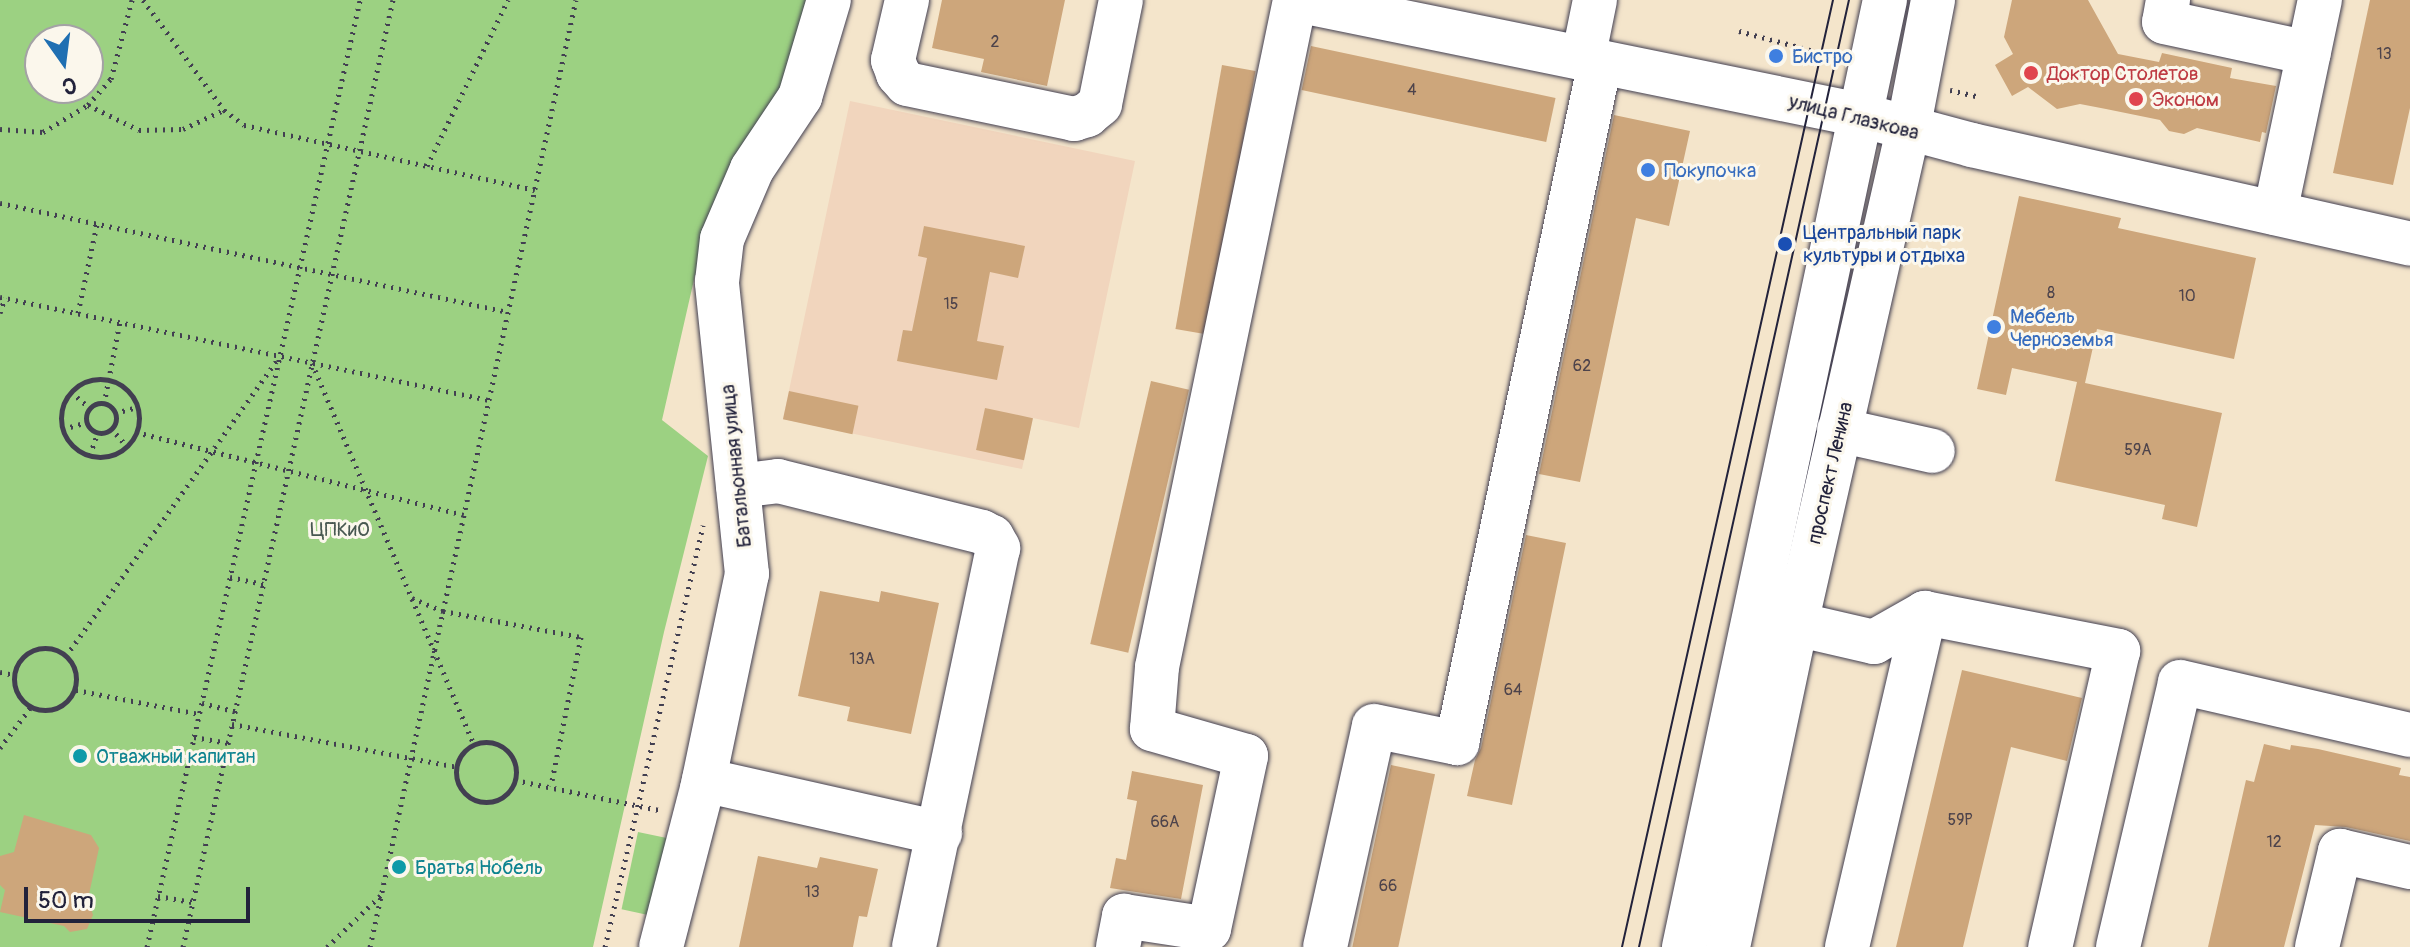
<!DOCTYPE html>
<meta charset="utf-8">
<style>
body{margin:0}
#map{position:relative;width:2410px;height:947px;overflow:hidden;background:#f4e5cb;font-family:Pangolin,sans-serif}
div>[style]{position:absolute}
.built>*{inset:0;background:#f1d5bd}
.green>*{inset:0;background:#9cd182;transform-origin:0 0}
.building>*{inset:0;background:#cda67b;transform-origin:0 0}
.path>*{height:5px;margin-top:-2.5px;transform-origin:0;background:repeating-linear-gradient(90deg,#423f51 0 2px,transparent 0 8px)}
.path>.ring{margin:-2.5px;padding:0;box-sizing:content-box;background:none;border:5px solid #423f51;border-radius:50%}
.roads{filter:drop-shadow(0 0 2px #423f51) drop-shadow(0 0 2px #423f51)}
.minor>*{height:44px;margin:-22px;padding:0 22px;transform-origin:22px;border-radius:22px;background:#fff}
.major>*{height:44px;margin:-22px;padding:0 22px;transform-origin:22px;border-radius:22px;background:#fff}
.tram>*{height:2px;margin:-1px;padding:0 1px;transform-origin:1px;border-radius:1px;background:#22223b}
.dots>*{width:22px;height:22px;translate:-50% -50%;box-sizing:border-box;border:4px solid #fbf7ec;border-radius:50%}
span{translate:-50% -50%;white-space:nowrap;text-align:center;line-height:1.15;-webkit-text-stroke:6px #fbf7ec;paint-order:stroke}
.number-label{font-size:16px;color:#4d434b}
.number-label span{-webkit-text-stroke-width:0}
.shop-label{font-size:20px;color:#366cbe}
.left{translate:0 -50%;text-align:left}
.health-label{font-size:20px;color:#be3a42}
.street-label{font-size:20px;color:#22223b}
.transit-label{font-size:20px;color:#164399}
.park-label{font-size:20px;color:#475750}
.culture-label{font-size:20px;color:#0d838f}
.north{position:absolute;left:24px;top:24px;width:80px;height:80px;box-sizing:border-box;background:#fbf7ec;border:2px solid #a4a2a5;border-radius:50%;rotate:166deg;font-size:22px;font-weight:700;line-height:32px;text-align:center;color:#22223b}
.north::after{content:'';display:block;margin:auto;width:28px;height:36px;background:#1f6fb2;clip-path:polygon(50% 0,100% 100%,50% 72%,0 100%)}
.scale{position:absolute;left:24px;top:887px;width:226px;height:36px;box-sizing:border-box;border:4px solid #22223b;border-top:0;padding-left:10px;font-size:24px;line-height:28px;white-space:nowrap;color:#22223b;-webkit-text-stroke:6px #fbf7ec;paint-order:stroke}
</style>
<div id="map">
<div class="built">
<div style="clip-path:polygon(850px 101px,1135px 161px,1079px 428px,1033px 418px,1022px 469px,783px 419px)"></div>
</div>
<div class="green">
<div style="clip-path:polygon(evenodd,0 0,806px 0,782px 89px,701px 249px,662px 420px,708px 456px,664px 632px,593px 947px,0 947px,0 0,40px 40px,88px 40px,88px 88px,40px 88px,40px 40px)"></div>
<div style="left:638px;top:832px;width:33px;height:79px;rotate:12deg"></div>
</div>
<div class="building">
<div style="clip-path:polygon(942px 0,1065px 0,1047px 86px,981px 72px,984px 59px,932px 48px)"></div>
<div style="clip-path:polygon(2012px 0,2088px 0,2118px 54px,2159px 62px,2162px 53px,2232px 68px,2230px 78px,2276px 86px,2266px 133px,2262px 132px,2260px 142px,2197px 128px,2184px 134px,2169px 131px,2160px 120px,2106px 109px,2080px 104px,2057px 109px,2028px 87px,2012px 96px,1995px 65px,2013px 54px,2004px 37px)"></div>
<div style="clip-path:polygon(2370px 0,2410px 0,2410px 108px,2393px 185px,2333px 173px)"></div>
<div style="left:1311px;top:46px;width:250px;height:45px;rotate:12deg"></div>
<div style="left:1222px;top:65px;width:34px;height:268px;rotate:10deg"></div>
<div style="clip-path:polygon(1614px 115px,1690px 131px,1669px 226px,1636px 218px,1580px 482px,1539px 474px)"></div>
<div style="clip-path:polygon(2019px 196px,2121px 218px,2118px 228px,2256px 258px,2234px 359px,2097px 329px,2085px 383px,2222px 413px,2197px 527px,2162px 519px,2165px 505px,2055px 481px,2077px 382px,2012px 368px,2006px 395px,1977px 389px)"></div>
<div style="clip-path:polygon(924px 226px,1025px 246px,1018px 278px,990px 272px,977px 341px,1004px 346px,997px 380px,897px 361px,903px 330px,912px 331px,927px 258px,918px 256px)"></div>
<div style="left:1151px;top:381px;width:39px;height:270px;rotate:13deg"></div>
<div style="left:789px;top:391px;width:71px;height:29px;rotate:12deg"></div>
<div style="left:985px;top:408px;width:49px;height:43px;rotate:12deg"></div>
<div style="clip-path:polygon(1526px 535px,1566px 543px,1512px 805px,1467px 796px,1475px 760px,1481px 748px)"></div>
<div style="clip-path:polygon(820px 591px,879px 602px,881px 591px,939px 603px,911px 734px,847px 721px,850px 707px,798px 696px)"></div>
<div style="clip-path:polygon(1962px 670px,2082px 698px,2067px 761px,2011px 747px,1963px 947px,1896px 947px)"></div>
<div style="clip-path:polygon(2264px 744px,2290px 750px,2291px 745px,2318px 749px,2401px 768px,2399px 775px,2410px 777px,2410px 841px,2346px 827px,2315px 825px,2284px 947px,2208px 947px,2246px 780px,2254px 782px)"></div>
<div style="left:1391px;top:765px;width:45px;height:186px;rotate:12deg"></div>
<div style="clip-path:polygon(1132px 771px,1203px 785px,1181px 899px,1110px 888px,1116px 858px,1126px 860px,1137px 801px,1127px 799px)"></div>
<div style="clip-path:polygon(24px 815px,91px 835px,99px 848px,88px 899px,93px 915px,87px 929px,70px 932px,64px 926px,0 912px,5px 890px,0 885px,0 856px,14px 852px)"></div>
<div style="clip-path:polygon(758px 856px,817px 868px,820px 857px,878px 869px,867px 917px,859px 916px,853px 947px,739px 947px)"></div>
</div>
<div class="path">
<div style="left:143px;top:0;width:137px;rotate:53.6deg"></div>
<div style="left:224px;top:110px;width:25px;rotate:37deg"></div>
<div style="left:244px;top:125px;width:298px;rotate:12.6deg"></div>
<div style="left:1739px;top:31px;width:100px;rotate:15deg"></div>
<div style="left:1950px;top:90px;width:31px;rotate:13deg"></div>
<div style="left:88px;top:105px;width:57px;rotate:26.1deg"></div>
<div style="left:139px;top:130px;width:44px;rotate:-1.3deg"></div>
<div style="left:183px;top:129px;width:45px;rotate:-24.9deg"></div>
<div style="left:0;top:129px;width:43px;rotate:4deg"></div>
<div style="left:43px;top:132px;width:52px;rotate:-31deg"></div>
<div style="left:88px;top:105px;width:35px;rotate:-49deg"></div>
<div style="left:111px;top:79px;width:82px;rotate:-75.1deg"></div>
<div style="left:427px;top:166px;width:185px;rotate:-64deg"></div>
<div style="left:0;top:203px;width:520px;rotate:12.11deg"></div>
<div style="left:0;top:297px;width:500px;rotate:11.9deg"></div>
<div style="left:0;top:313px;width:16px;rotate:-72deg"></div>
<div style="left:78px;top:313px;width:91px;rotate:-77.9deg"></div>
<div style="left:312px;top:363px;width:415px;rotate:67deg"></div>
<div class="ring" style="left:61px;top:379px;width:73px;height:73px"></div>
<div style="left:71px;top:392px;width:25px;rotate:40deg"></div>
<div class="ring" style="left:86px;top:403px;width:25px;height:25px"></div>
<div style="left:104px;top:404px;width:84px;rotate:-79deg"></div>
<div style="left:115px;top:413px;width:23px;rotate:-15deg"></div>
<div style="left:111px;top:428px;width:23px;rotate:49deg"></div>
<div style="left:63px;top:429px;width:25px;rotate:-16deg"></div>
<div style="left:136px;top:432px;width:338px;rotate:14.2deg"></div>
<div style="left:90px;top:455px;width:24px;rotate:-71deg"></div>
<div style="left:230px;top:577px;width:34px;rotate:12deg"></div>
<div style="left:412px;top:598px;width:34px;rotate:23deg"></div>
<div style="left:443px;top:611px;width:140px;rotate:10.7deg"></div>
<div style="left:581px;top:637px;width:152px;rotate:101.4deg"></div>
<div class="ring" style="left:14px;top:648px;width:57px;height:57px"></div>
<div style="left:66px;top:656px;width:364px;rotate:-54.5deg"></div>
<div style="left:0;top:672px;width:14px;rotate:12deg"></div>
<div style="left:76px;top:690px;width:125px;rotate:11deg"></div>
<div style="left:202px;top:703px;width:34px;rotate:14deg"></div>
<div style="left:232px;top:724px;width:229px;rotate:10.8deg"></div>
<div style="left:194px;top:737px;width:35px;rotate:10deg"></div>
<div class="ring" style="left:456px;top:742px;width:55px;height:55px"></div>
<div style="left:0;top:748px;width:51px;rotate:-52.9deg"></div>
<div style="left:515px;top:780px;width:147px;rotate:11.8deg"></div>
<div style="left:158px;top:896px;width:36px;rotate:10deg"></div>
<div style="left:147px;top:947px;width:971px;rotate:-77.32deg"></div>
<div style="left:183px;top:947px;width:970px;rotate:-77.5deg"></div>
<div style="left:327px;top:947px;width:75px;rotate:-43.9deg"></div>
<div style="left:370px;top:947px;width:969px;rotate:-77.73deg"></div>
<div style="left:605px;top:947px;width:433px;rotate:-76.9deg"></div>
</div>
<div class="roads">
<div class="minor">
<div style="left:907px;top:0;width:62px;rotate:103.1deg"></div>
<div style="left:893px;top:60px;width:15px;rotate:70deg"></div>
<div style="left:898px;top:74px;width:13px;rotate:48deg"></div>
<div style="left:907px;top:84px;width:171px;rotate:11.8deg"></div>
<div style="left:1074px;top:119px;width:14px;rotate:-17deg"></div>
<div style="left:1087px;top:115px;width:17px;rotate:-40deg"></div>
<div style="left:1100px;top:104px;width:106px;rotate:-78.6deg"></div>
<div style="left:1296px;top:0;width:576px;rotate:11.52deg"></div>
<div style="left:1860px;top:115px;width:116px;rotate:15deg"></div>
<div style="left:1972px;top:145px;width:449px;rotate:12.7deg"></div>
<div style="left:2168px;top:0;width:22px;rotate:100deg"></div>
<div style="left:2164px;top:22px;width:148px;rotate:12.1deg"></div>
<div style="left:1583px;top:59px;width:60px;rotate:-78.5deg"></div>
<div style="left:2275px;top:213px;width:218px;rotate:-78.1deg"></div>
<div style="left:1839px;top:430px;width:96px;rotate:12.6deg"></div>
<div style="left:738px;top:486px;width:40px;rotate:-7.1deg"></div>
<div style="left:778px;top:481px;width:210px;rotate:14deg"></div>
<div style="left:982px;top:532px;width:11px;rotate:27deg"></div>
<div style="left:992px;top:537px;width:13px;rotate:61deg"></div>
<div style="left:998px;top:548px;width:408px;rotate:101.9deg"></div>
<div style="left:1796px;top:624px;width:80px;rotate:13deg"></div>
<div style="left:1874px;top:642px;width:59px;rotate:-29.6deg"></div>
<div style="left:1925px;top:613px;width:197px;rotate:11.1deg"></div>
<div style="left:2118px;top:651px;width:304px;rotate:102.9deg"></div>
<div style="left:704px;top:780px;width:242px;rotate:12.7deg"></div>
<div style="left:661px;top:947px;width:163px;rotate:-75.5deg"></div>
<div style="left:702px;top:789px;width:220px;rotate:-78.2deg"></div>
<div style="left:747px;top:574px;width:294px;rotate:-95.9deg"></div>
<div style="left:717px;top:282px;width:43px;rotate:-83.4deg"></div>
<div style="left:722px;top:239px;width:76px;rotate:-66.8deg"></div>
<div style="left:752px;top:169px;width:87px;rotate:-56.3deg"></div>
<div style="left:800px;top:97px;width:101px;rotate:-73.4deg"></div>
<div style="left:1118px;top:947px;width:32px;rotate:-79deg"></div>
<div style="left:1124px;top:916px;width:86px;rotate:8.7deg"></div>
<div style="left:1209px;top:929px;width:177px;rotate:-77.9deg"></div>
<div style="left:1246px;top:756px;width:98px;rotate:-164deg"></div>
<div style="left:1152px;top:729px;width:62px;rotate:-85.4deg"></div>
<div style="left:1157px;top:667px;width:681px;rotate:-78.31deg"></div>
<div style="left:1325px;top:947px;width:226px;rotate:-77.5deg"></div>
<div style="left:1374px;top:726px;width:85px;rotate:11.6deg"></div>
<div style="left:1457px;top:743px;width:696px;rotate:-78.14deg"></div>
<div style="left:1847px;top:947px;width:343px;rotate:-76.9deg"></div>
<div style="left:2118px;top:947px;width:272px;rotate:-76.8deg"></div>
<div style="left:2180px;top:682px;width:236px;rotate:13deg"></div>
<div style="left:2317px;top:947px;width:99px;rotate:-76.5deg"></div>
<div style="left:2340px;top:851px;width:72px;rotate:12.9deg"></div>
</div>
<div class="major">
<div style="left:1684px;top:947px;width:968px;rotate:-78.02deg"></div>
<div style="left:1728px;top:947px;width:330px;rotate:-78.1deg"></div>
<div style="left:1796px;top:624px;width:507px;rotate:-77.23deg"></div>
<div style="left:1908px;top:130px;width:132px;rotate:-79.1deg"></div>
</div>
</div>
<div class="tram">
<div style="left:1622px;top:947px;width:970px;rotate:-77.44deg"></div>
<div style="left:1639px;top:947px;width:970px;rotate:-77.5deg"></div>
</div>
<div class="dots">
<div style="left:1776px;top:56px;background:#3f7fe0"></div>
<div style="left:2031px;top:73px;background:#e0444e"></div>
<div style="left:2136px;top:99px;background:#e0444e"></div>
<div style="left:1648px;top:170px;background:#3f7fe0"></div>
<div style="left:1785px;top:244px;background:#1a4fb4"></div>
<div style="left:1994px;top:327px;background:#3f7fe0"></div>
<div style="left:80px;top:756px;background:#0f9aa8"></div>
<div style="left:399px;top:867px;background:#0f9aa8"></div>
</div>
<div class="number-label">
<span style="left:995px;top:42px">2</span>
<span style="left:2384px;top:54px">13</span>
<span style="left:1412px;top:90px">4</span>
<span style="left:2051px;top:293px">8</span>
<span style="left:2187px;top:296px">10</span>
<span style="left:951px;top:304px">15</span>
<span style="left:1582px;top:366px">62</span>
<span style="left:2138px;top:450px">59А</span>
<span style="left:862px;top:659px">13А</span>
<span style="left:1513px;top:690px">64</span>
<span style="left:1960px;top:820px">59Р</span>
<span style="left:1165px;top:822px">66А</span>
<span style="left:2274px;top:842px">12</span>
<span style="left:1388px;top:886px">66</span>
<span style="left:812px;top:892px">13</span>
</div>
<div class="shop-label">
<span class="left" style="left:1792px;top:56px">Бистро</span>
<span class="left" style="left:1664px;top:170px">Покупочка</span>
<span class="left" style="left:2010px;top:328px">Мебель<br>Черноземья</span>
</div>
<div class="health-label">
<span class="left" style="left:2047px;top:73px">Доктор Столетов</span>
<span class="left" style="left:2152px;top:99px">Эконом</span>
</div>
<div class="street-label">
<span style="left:1854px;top:117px;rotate:14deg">улица Глазкова</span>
<span style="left:736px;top:466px;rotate:-96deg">Батальонная улица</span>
<span style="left:1830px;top:473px;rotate:-77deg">проспект Ленина</span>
</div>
<div class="transit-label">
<span class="left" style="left:1803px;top:244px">Центральный парк<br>культуры и отдыха</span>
</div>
<div class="park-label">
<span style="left:340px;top:529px">ЦПКиО</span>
</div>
<div class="culture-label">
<span class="left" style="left:96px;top:756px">Отважный капитан</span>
<span class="left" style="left:415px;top:867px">Братья Нобель</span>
</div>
<div class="north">С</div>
<div class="scale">50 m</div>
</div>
